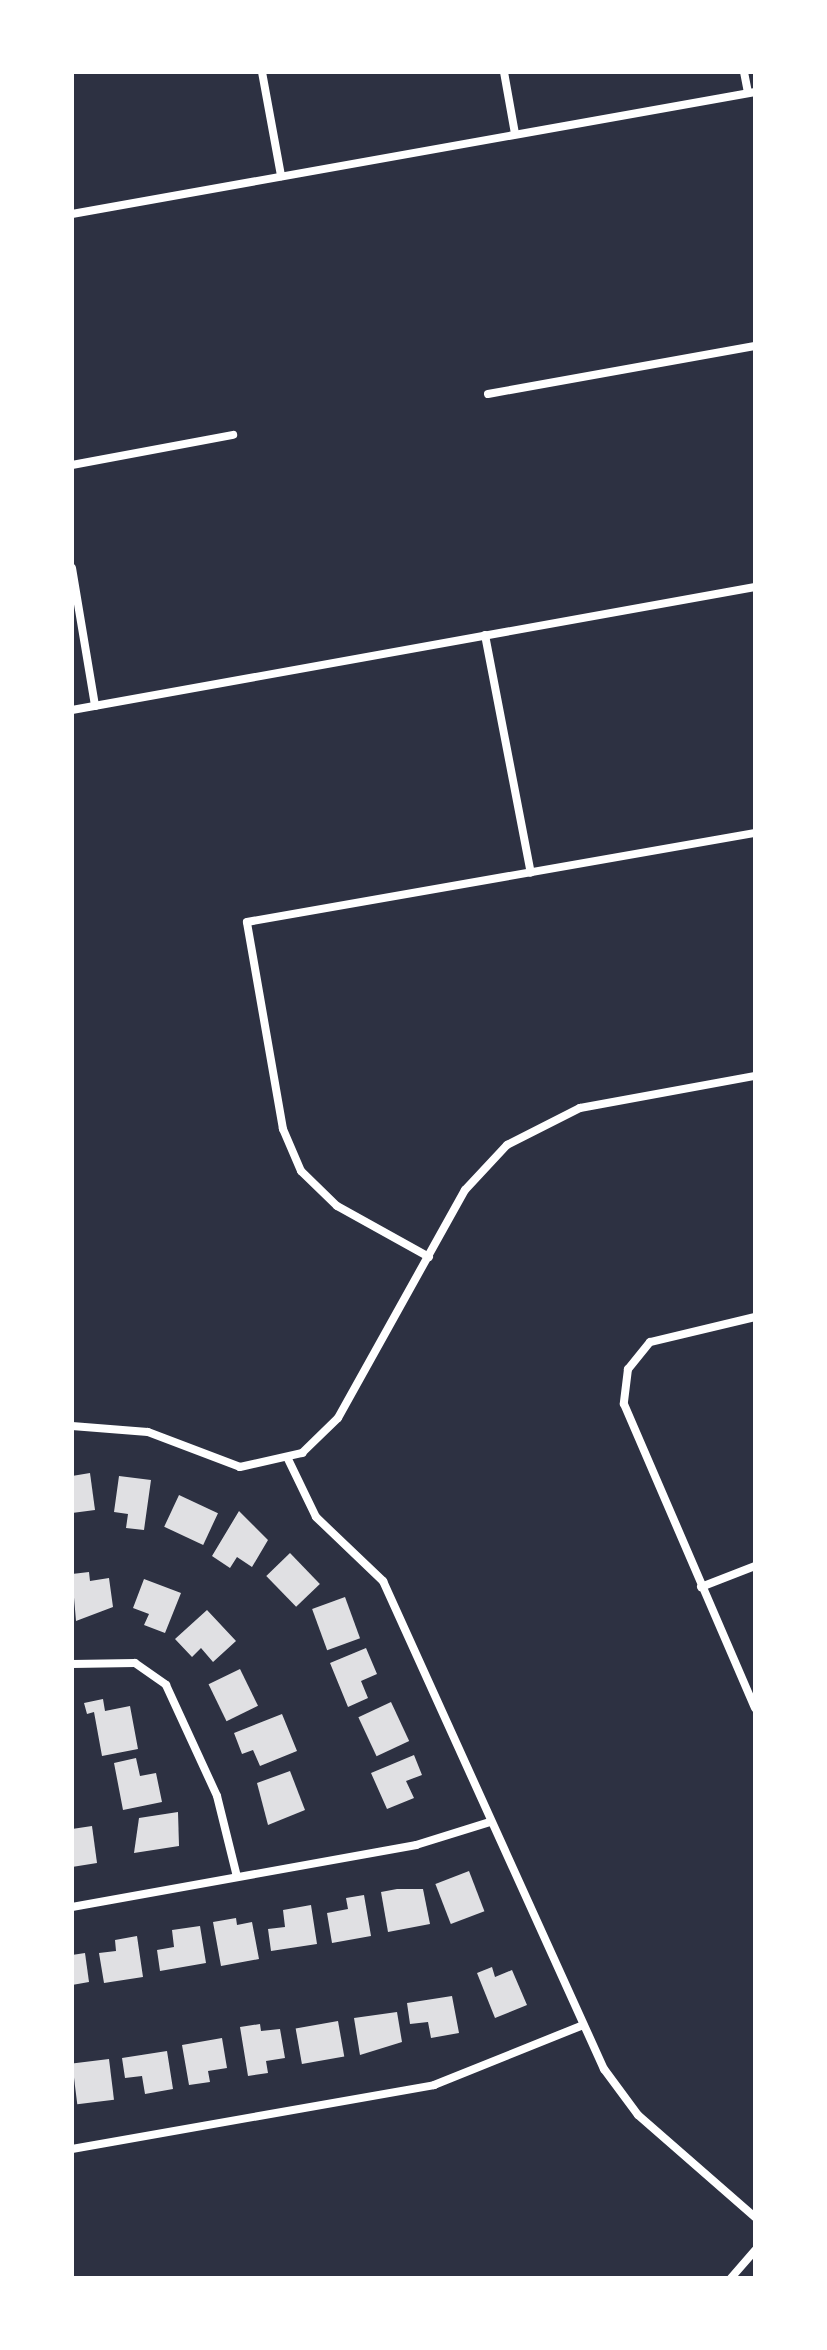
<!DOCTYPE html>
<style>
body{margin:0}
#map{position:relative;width:827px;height:2350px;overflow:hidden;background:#2d3142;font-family:Signika,sans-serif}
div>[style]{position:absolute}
.building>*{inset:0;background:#e0e0e3;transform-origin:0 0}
.minor>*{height:8px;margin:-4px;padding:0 4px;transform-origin:4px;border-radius:4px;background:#fff}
span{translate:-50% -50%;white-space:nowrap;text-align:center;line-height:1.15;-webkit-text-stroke:7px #fff;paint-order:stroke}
.frame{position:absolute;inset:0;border:74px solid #fff;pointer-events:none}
</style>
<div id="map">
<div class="building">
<div style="clip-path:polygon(90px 1473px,95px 1510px,72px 1513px,72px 1476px)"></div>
<div style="clip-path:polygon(119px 1476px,151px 1480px,144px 1530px,126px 1528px,128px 1514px,114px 1512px)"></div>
<div style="left:179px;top:1495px;width:43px;height:35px;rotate:25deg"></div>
<div style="clip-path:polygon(239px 1511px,268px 1540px,252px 1567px,237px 1557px,230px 1568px,212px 1556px)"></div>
<div style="left:290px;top:1553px;width:43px;height:33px;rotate:46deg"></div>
<div style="clip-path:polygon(89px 1572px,90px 1581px,109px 1578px,113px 1607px,76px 1621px,72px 1574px)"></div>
<div style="clip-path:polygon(144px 1579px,181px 1593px,165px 1633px,144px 1625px,149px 1614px,133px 1608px)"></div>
<div style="left:345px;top:1597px;width:44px;height:35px;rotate:70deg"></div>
<div style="clip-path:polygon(207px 1610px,236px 1641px,213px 1662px,201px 1648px,192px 1657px,175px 1639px)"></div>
<div style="clip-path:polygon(366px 1648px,377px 1674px,361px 1681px,368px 1698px,348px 1707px,330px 1663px)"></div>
<div style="left:240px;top:1669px;width:41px;height:35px;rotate:64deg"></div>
<div style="clip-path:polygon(103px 1699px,105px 1711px,130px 1706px,138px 1749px,102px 1756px,94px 1712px,87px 1714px,84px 1703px)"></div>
<div style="left:391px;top:1702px;width:43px;height:36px;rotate:65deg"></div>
<div style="clip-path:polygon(282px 1714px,297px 1751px,260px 1766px,253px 1750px,242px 1754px,234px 1733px)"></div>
<div style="clip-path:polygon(414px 1755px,422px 1775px,406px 1781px,414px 1798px,387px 1809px,371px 1773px)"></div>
<div style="clip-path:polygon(136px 1758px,140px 1776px,156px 1773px,162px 1802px,123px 1810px,114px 1763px)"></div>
<div style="clip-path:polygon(290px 1771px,305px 1810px,268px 1825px,257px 1783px)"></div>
<div style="clip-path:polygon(178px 1812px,179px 1846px,134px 1853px,139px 1818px)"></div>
<div style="clip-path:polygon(92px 1826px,97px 1863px,72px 1867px,72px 1829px)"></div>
<div style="left:469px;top:1871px;width:43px;height:36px;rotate:69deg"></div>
<div style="clip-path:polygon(397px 1889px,423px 1889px,430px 1924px,388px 1932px,381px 1892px)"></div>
<div style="clip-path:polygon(364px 1895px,371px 1936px,332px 1943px,327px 1913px,348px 1909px,346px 1898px)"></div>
<div style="clip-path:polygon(311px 1905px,317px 1944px,271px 1951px,268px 1929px,285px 1927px,283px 1910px)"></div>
<div style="clip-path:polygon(236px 1918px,237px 1925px,252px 1922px,259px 1959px,221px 1966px,213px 1922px)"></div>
<div style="clip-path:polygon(200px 1926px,206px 1963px,160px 1971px,157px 1950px,174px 1947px,172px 1930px)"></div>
<div style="clip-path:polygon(137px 1936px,143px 1977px,104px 1983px,99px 1953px,116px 1951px,115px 1940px)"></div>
<div style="clip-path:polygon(85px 1953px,89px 1982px,72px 1985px,72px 1955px)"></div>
<div style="clip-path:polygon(492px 1967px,495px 1977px,512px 1970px,527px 2005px,495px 2018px,477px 1973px)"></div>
<div style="clip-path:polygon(452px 1996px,459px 2033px,431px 2038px,428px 2022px,410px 2024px,407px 2003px)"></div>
<div style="clip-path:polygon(397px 2012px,402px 2042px,360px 2055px,354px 2018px)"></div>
<div style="left:338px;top:2021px;width:36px;height:43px;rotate:80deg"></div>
<div style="clip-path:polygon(260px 2024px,261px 2031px,280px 2029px,285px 2058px,266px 2061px,268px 2073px,248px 2076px,240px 2027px)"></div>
<div style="clip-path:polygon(222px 2038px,227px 2068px,208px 2071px,210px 2082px,189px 2085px,182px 2045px)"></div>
<div style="clip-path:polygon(167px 2051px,173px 2089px,145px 2094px,142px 2076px,125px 2078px,122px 2058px)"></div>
<div style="left:109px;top:2059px;width:41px;height:37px;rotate:83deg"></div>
</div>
<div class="minor">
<div style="left:262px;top:72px;width:106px;rotate:79.6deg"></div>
<div style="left:504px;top:72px;width:63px;rotate:79.9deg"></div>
<div style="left:744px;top:72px;width:21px;rotate:79deg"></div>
<div style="left:72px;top:214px;width:694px;rotate:-10.13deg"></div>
<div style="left:488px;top:394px;width:271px;rotate:-10.2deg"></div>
<div style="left:72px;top:465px;width:164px;rotate:-10.6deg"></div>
<div style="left:72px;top:568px;width:140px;rotate:80.5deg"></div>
<div style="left:485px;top:635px;width:242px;rotate:79.1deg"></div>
<div style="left:72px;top:710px;width:694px;rotate:-10.21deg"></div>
<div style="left:429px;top:1257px;width:105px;rotate:-151deg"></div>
<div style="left:337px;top:1206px;width:50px;rotate:-135.8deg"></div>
<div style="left:301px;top:1171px;width:46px;rotate:-113.2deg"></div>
<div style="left:283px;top:1129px;width:210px;rotate:-99.9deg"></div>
<div style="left:247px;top:922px;width:516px;rotate:-9.94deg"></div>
<div style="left:755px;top:1317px;width:108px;rotate:166.6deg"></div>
<div style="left:650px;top:1342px;width:35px;rotate:129deg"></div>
<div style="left:628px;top:1369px;width:35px;rotate:97deg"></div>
<div style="left:624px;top:1404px;width:331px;rotate:66.7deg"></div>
<div style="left:72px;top:1426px;width:76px;rotate:4.5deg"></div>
<div style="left:148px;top:1432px;width:98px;rotate:20.8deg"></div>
<div style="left:240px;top:1467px;width:64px;rotate:-12.7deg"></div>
<div style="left:302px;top:1453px;width:50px;rotate:-44.2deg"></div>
<div style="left:338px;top:1418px;width:261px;rotate:-60.9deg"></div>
<div style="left:465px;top:1190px;width:62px;rotate:-47deg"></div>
<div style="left:507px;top:1145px;width:82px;rotate:-26.9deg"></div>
<div style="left:580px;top:1108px;width:178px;rotate:-10.4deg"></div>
<div style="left:288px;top:1459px;width:64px;rotate:64.2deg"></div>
<div style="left:316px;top:1517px;width:93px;rotate:43.7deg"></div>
<div style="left:383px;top:1581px;width:536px;rotate:65.64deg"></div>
<div style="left:604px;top:2069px;width:57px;rotate:53.5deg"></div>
<div style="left:638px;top:2115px;width:155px;rotate:41.1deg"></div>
<div style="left:701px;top:1587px;width:58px;rotate:-21.3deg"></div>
<div style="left:72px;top:1664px;width:63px;rotate:-0.9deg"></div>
<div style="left:135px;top:1663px;width:38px;rotate:35deg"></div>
<div style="left:166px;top:1685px;width:122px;rotate:65.3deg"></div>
<div style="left:217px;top:1796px;width:83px;rotate:76.1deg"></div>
<div style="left:72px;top:1907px;width:350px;rotate:-10.2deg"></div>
<div style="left:416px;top:1845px;width:77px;rotate:-17.3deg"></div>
<div style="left:72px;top:2149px;width:368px;rotate:-10deg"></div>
<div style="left:434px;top:2085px;width:161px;rotate:-21.9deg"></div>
<div style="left:731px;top:2278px;width:37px;rotate:-49deg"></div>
</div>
<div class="frame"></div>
</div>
